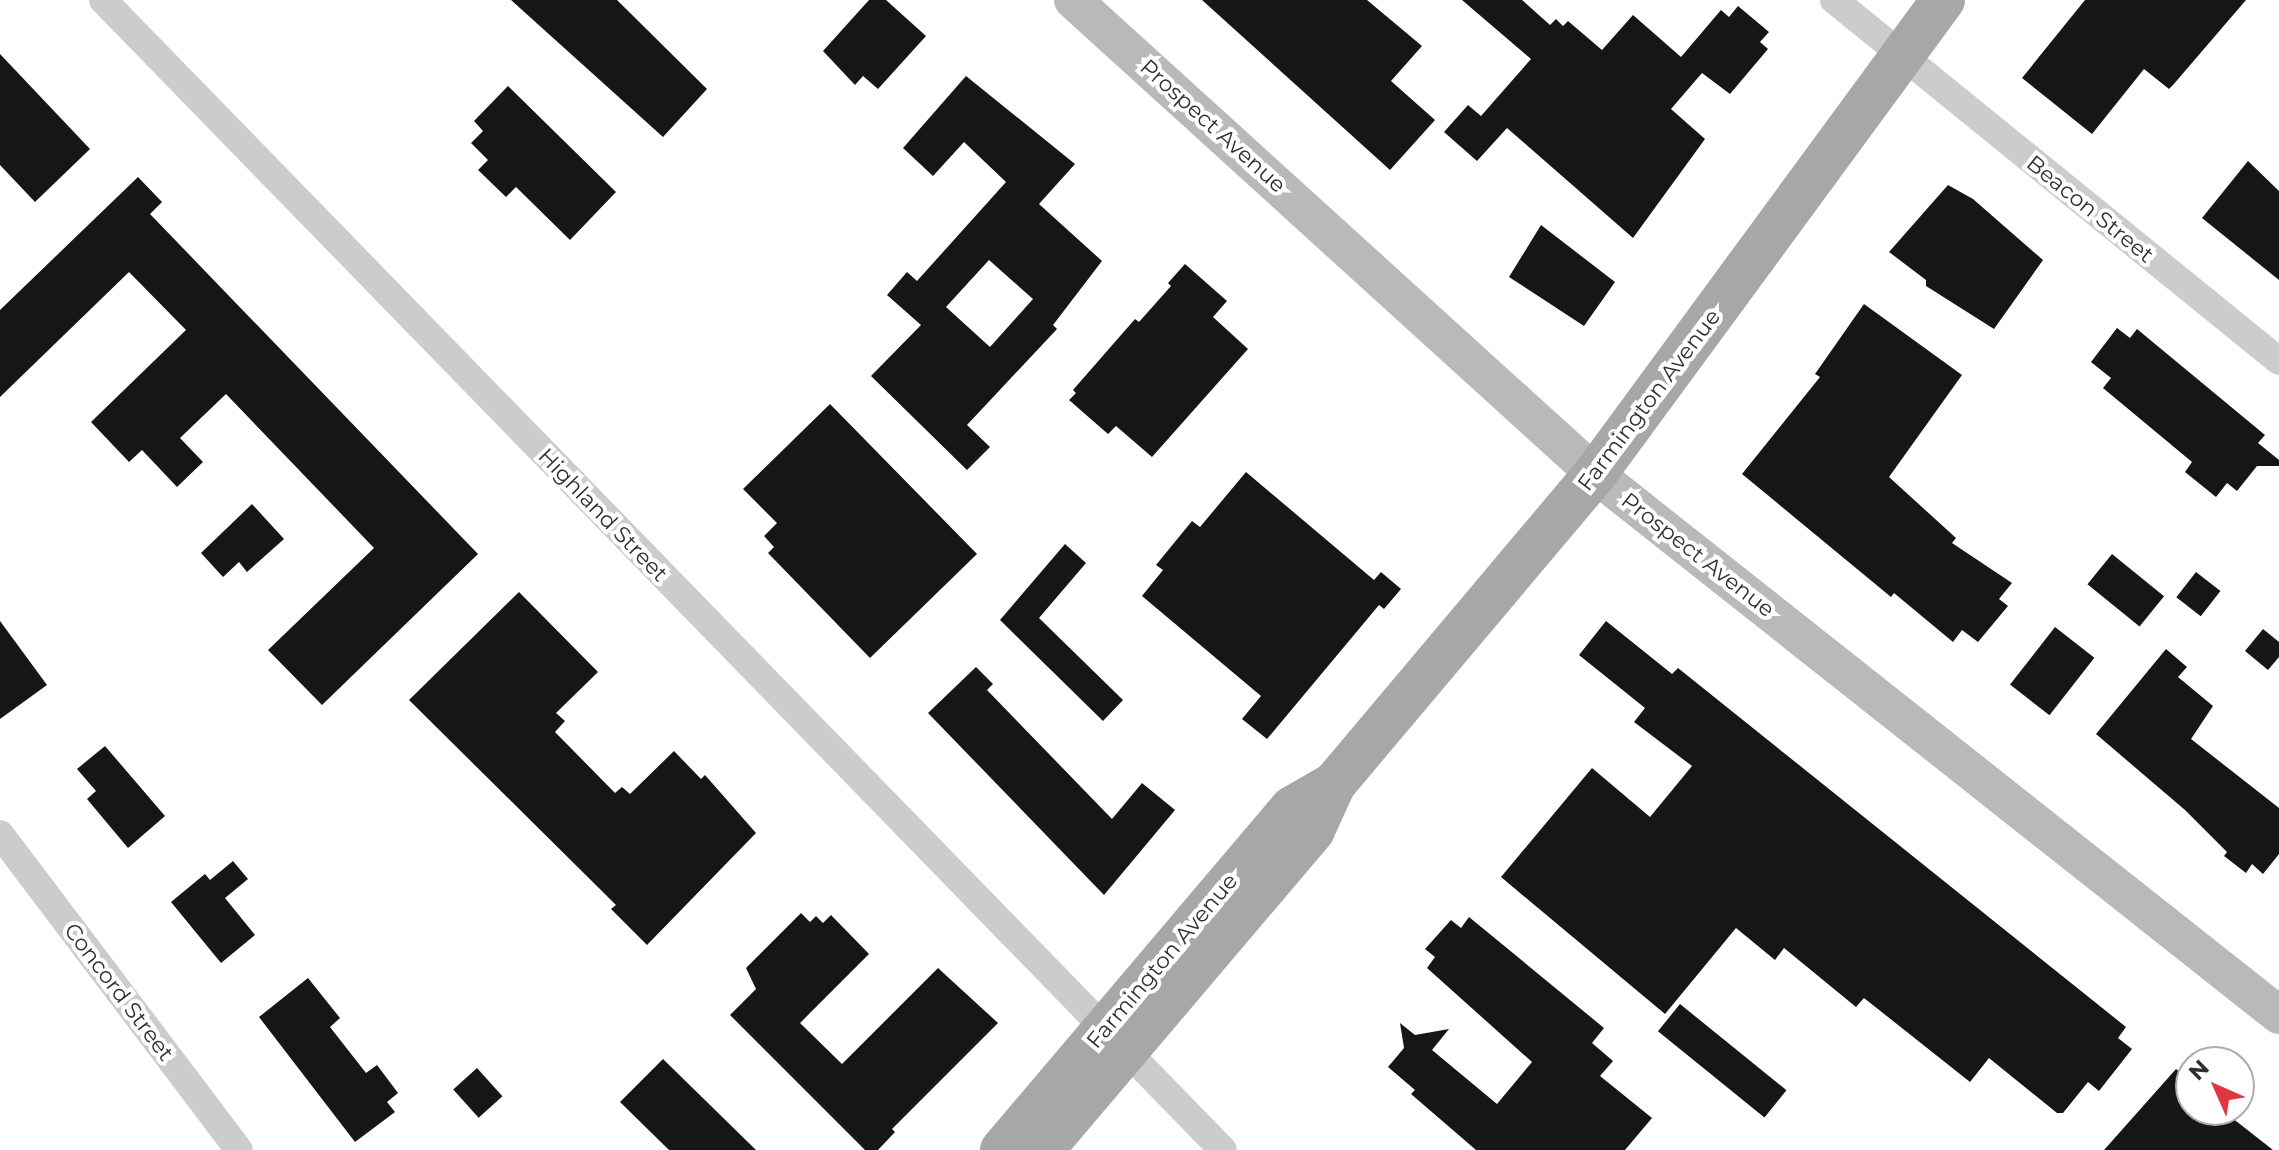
<!DOCTYPE html>
<style>
body{margin:0}
#map{position:relative;width:2279px;height:1150px;overflow:hidden;background:#fff;font-family:Montserrat,sans-serif}
div>[style]{position:absolute}
.building>*{inset:0;background:#161616;transform-origin:0 0}
.street>*{height:28px;margin:-14px;padding:0 14px;transform-origin:14px;border-radius:14px;background:#ccc}
.secondary>*{height:38px;margin:-19px;padding:0 19px;transform-origin:19px;border-radius:19px;background:#b9b9b9}
.primary>*{height:44px;margin:-22px;padding:0 22px;transform-origin:22px;border-radius:22px;background:#a7a7a7}
span{translate:-50% -50%;white-space:nowrap;text-align:center;line-height:1.15;-webkit-text-stroke:8px #fff;paint-order:stroke}
.street-label{font-size:22px;color:#2f2f2f}
.north{position:absolute;left:2175px;top:1046px;width:80px;height:80px;box-sizing:border-box;background:#fff;border:2px solid #acacac;border-radius:50%;rotate:315deg;font-size:22px;font-weight:700;line-height:32px;text-align:center;color:#2f2f2f}
.north::after{content:'';display:block;margin:auto;width:28px;height:36px;background:#e13641;clip-path:polygon(50% 0,100% 100%,50% 72%,0 100%)}
</style>
<div id="map">
<div class="building">
<div style="clip-path:polygon(511px 0,617px 0,707px 89px,663px 137px)"></div>
<div style="clip-path:polygon(869px 0,886px 0,926px 36px,878px 89px,863px 76px,855px 85px,823px 51px)"></div>
<div style="clip-path:polygon(1202px 0,1367px 0,1422px 46px,1391px 81px,1435px 120px,1390px 170px)"></div>
<div style="clip-path:polygon(1462px 0,1522px 0,1550px 25px,1556px 19px,1563px 26px,1568px 21px,1602px 50px,1633px 15px,1681px 57px,1721px 10px,1729px 17px,1738px 6px,1769px 32px,1760px 42px,1768px 49px,1730px 94px,1702px 73px,1671px 109px,1705px 139px,1633px 238px,1507px 128px,1477px 161px,1444px 132px,1468px 105px,1481px 116px,1531px 59px)"></div>
<div style="clip-path:polygon(2085px 0,2246px 0,2173px 85px,2169px 89px,2144px 69px,2092px 134px,2022px 78px)"></div>
<div style="clip-path:polygon(0 54px,90px 149px,35px 202px,0 165px)"></div>
<div style="clip-path:polygon(evenodd,966px 76px,1075px 164px,1039px 204px,1102px 261px,1053px 325px,1057px 329px,967px 425px,990px 447px,967px 470px,871px 376px,921px 325px,887px 295px,907px 272px,917px 281px,1006px 182px,964px 142px,933px 176px,903px 148px,966px 76px,989px 260px,1033px 299px,990px 347px,946px 307px,989px 260px)"></div>
<div style="clip-path:polygon(508px 86px,616px 192px,570px 240px,516px 187px,506px 197px,478px 170px,488px 160px,471px 143px,483px 131px,474px 121px)"></div>
<div style="clip-path:polygon(2248px 161px,2279px 191px,2279px 280px,2202px 218px)"></div>
<div style="clip-path:polygon(138px 177px,162px 202px,150px 214px,478px 554px,322px 705px,268px 650px,374px 548px,226px 394px,180px 438px,203px 462px,177px 487px,142px 450px,129px 462px,91px 422px,186px 330px,129px 272px,0 397px,0 310px)"></div>
<div style="clip-path:polygon(1948px 185px,1973px 199px,2043px 260px,1994px 329px,1926px 286px,1926px 280px,1889px 252px)"></div>
<div style="clip-path:polygon(1541px 225px,1615px 282px,1584px 326px,1509px 277px)"></div>
<div style="clip-path:polygon(1185px 264px,1227px 301px,1213px 317px,1248px 349px,1152px 457px,1116px 426px,1108px 434px,1069px 400px,1076px 393px,1073px 390px,1135px 319px,1139px 322px,1171px 286px,1168px 283px)"></div>
<div style="clip-path:polygon(1864px 304px,1962px 375px,1889px 477px,1956px 538px,1952px 543px,2012px 583px,1999px 599px,2008px 606px,1978px 642px,1962px 630px,1953px 642px,1894px 593px,1891px 597px,1742px 474px,1820px 377px,1815px 374px)"></div>
<div style="clip-path:polygon(2117px 328px,2130px 338px,2137px 329px,2265px 435px,2258px 443px,2279px 460px,2279px 466px,2257px 466px,2237px 491px,2227px 483px,2216px 497px,2185px 472px,2192px 462px,2103px 388px,2111px 378px,2091px 362px)"></div>
<div style="clip-path:polygon(830px 404px,977px 554px,870px 658px,768px 553px,774px 547px,764px 536px,777px 523px,743px 489px)"></div>
<div style="clip-path:polygon(1246px 472px,1374px 580px,1381px 572px,1401px 589px,1384px 609px,1379px 605px,1267px 739px,1242px 719px,1261px 696px,1142px 596px,1163px 570px,1156px 565px,1192px 521px,1200px 527px)"></div>
<div style="clip-path:polygon(252px 504px,284px 539px,247px 572px,239px 562px,223px 577px,201px 553px)"></div>
<div style="clip-path:polygon(1065px 544px,1086px 563px,1039px 618px,1123px 700px,1103px 721px,1000px 620px)"></div>
<div style="left:2112px;top:554px;width:67px;height:39px;rotate:39deg"></div>
<div style="left:2196px;top:572px;width:31px;height:32px;rotate:38deg"></div>
<div style="clip-path:polygon(519px 592px,598px 672px,556px 713px,565px 721px,555px 732px,615px 793px,622px 787px,630px 794px,674px 751px,701px 779px,705px 775px,756px 833px,647px 945px,611px 909px,616px 905px,409px 700px)"></div>
<div style="clip-path:polygon(0 621px,47px 685px,0 719px)"></div>
<div style="clip-path:polygon(1606px 621px,1672px 674px,1678px 668px,2126px 1027px,2118px 1038px,2132px 1049px,2099px 1091px,2088px 1082px,2063px 1113px,2057px 1113px,1989px 1058px,1970px 1082px,1864px 998px,1856px 1007px,1784px 948px,1775px 960px,1736px 928px,1665px 1014px,1501px 877px,1592px 768px,1650px 817px,1692px 766px,1634px 722px,1645px 708px,1579px 655px)"></div>
<div style="left:2055px;top:627px;width:50px;height:73px;rotate:38deg"></div>
<div style="clip-path:polygon(2263px 629px,2279px 642px,2279px 657px,2268px 670px,2245px 651px)"></div>
<div style="clip-path:polygon(2166px 649px,2187px 667px,2178px 677px,2213px 706px,2191px 739px,2279px 808px,2279px 854px,2263px 874px,2252px 864px,2246px 873px,2224px 856px,2227px 852px,2185px 810px,2096px 734px)"></div>
<div style="clip-path:polygon(976px 667px,993px 684px,987px 690px,1112px 819px,1142px 783px,1175px 810px,1104px 895px,928px 713px)"></div>
<div style="clip-path:polygon(105px 746px,165px 816px,128px 848px,87px 799px,96px 791px,77px 769px)"></div>
<div style="clip-path:polygon(233px 861px,248px 879px,225px 898px,255px 935px,221px 963px,171px 902px,205px 874px,210px 880px)"></div>
<div style="clip-path:polygon(801px 913px,810px 922px,816px 916px,823px 923px,831px 915px,869px 954px,800px 1023px,842px 1064px,938px 968px,998px 1023px,892px 1129px,895px 1132px,878px 1150px,865px 1150px,730px 1015px,756px 989px,746px 968px)"></div>
<div style="clip-path:polygon(1469px 917px,1604px 1028px,1592px 1043px,1613px 1061px,1600px 1076px,1652px 1118px,1625px 1150px,1476px 1150px,1411px 1094px,1415px 1090px,1388px 1067px,1404px 1048px,1400px 1023px,1415px 1035px,1449px 1029px,1432px 1050px,1497px 1104px,1532px 1062px,1427px 968px,1435px 957px,1425px 949px,1451px 920px,1461px 928px)"></div>
<div style="clip-path:polygon(308px 978px,340px 1018px,330px 1027px,366px 1073px,377px 1065px,398px 1093px,387px 1102px,395px 1112px,355px 1142px,259px 1017px)"></div>
<div style="left:1680px;top:1004px;width:137px;height:35px;rotate:39deg"></div>
<div style="clip-path:polygon(663px 1059px,756px 1150px,669px 1150px,620px 1102px)"></div>
<div style="left:477px;top:1068px;width:38px;height:32px;rotate:48deg"></div>
<div style="clip-path:polygon(2176px 1069px,2191px 1081px,2191px 1110px,2222px 1110px,2273px 1150px,2104px 1150px)"></div>
</div>
<div class="street">
<div style="left:103px;top:0;width:1605px;rotate:45.76deg"></div>
<div style="left:1834px;top:0;width:573px;rotate:39.05deg"></div>
<div style="left:0;top:834px;width:396px;rotate:52.9deg"></div>
</div>
<div class="secondary">
<div style="left:1073px;top:0;width:705px;rotate:42.24deg"></div>
<div style="left:1595px;top:474px;width:872px;rotate:38.34deg"></div>
</div>
<div class="primary">
<div style="left:1002px;top:1150px;width:448px;rotate:-49.7deg"></div>
<div style="left:1292px;top:808px;width:48px;rotate:-29.7deg"></div>
<div style="left:1042px;top:1150px;width:419px;rotate:-49.7deg"></div>
<div style="left:1313px;top:830px;width:51px;rotate:-65.5deg"></div>
<div style="left:1334px;top:784px;width:405px;rotate:-49.9deg"></div>
<div style="left:1595px;top:474px;width:588px;rotate:-53.71deg"></div>
</div>
<div class="street-label">
<span style="left:1213px;top:126px;rotate:42deg">Prospect Avenue</span>
<span style="left:2090px;top:209px;rotate:39deg">Beacon Street</span>
<span style="left:1649px;top:400px;rotate:-53deg">Farmington Avenue</span>
<span style="left:603px;top:515px;rotate:46deg">Highland Street</span>
<span style="left:1698px;top:555px;rotate:38deg">Prospect Avenue</span>
<span style="left:1162px;top:961px;rotate:-50deg">Farmington Avenue</span>
<span style="left:119px;top:992px;rotate:53deg">Concord Street</span>
</div>
<div class="north">N</div>
</div>
